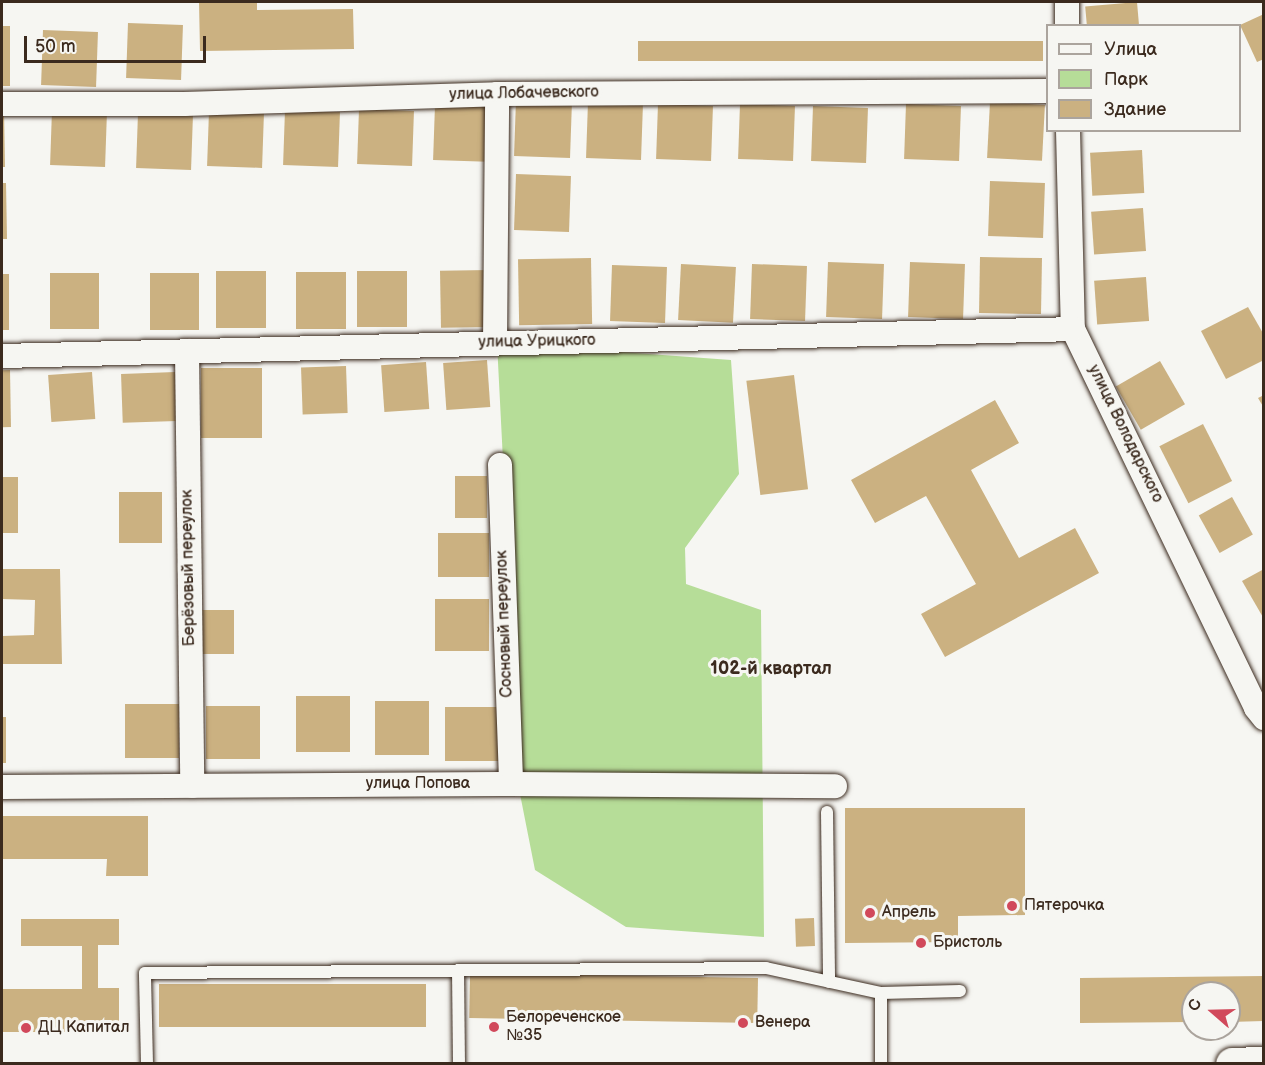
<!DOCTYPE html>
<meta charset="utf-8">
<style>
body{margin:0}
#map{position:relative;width:1265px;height:1065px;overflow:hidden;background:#f6f6f2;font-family:"Balsamiq Sans",sans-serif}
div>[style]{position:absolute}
.green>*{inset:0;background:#b6dd98}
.building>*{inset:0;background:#cbb181;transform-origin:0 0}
.roads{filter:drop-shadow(0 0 2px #3b2a1e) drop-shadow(0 0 2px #3b2a1e)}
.lane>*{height:12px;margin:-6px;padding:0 6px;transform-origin:6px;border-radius:6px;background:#f6f6f2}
.street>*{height:24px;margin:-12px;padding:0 12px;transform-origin:12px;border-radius:12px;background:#f6f6f2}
.secondary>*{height:33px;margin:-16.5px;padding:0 16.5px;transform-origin:16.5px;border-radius:16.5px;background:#f6f6f2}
.dots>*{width:16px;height:16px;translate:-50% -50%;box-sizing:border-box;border:3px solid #f6f6f2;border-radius:50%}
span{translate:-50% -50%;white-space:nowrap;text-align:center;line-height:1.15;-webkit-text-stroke:6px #f6f6f2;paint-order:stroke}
.street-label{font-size:16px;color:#3b2a1e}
.poi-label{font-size:16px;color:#3b2a1e}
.left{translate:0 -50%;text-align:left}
.neighbourhood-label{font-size:18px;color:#3b2a1e;font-weight:700}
.frame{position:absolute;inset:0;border:3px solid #3b2a1e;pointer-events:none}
.legend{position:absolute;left:1046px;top:24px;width:195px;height:108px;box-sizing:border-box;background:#f6f6f2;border:2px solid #aba49d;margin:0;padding:8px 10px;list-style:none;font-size:18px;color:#3b2a1e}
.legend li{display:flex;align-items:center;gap:12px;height:30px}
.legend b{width:30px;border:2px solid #aba49d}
.north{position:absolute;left:1181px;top:981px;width:60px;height:60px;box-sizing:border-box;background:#f6f6f2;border:2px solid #aba49d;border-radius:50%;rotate:290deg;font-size:16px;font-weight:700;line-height:24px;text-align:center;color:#3b2a1e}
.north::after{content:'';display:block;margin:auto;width:21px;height:27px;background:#d1495b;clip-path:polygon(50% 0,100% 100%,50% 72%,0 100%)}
.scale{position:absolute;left:24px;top:36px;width:182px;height:27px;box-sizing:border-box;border:3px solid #3b2a1e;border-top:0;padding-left:8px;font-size:18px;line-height:21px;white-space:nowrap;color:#3b2a1e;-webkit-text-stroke:4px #f6f6f2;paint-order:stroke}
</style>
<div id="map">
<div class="green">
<div style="clip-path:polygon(497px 343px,731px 360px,739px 474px,685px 548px,686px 584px,761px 610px,764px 937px,626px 927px,535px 870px,520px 794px)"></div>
</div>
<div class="building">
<div style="clip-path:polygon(199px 2px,257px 2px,257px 10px,353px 9px,354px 49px,200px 51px)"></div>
<div style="left:1137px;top:2px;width:24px;height:52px;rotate:85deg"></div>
<div style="clip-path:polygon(1264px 14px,1264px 59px,1257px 62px,1240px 25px)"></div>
<div style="left:128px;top:23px;width:55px;height:55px;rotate:2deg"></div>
<div style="left:2px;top:26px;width:8px;height:60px"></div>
<div style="left:43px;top:30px;width:55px;height:55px;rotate:2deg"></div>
<div style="left:638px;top:41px;width:405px;height:20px"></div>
<div style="left:516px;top:100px;width:56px;height:56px;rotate:2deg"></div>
<div style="left:588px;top:102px;width:55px;height:56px;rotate:2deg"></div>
<div style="left:990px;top:102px;width:55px;height:56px;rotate:3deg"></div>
<div style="left:658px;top:104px;width:55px;height:55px;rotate:2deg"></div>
<div style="left:740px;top:104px;width:55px;height:55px;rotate:2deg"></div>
<div style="left:906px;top:104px;width:55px;height:55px;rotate:2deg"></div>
<div style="left:435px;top:105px;width:54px;height:55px;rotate:2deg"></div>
<div style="left:813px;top:106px;width:55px;height:55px;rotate:2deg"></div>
<div style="left:359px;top:109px;width:55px;height:55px;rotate:2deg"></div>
<div style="clip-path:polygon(2px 110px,4px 110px,5px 167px,2px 167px)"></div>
<div style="left:52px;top:110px;width:55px;height:55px;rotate:2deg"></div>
<div style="left:285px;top:110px;width:55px;height:55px;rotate:2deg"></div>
<div style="left:209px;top:111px;width:55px;height:55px;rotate:2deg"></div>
<div style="left:138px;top:113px;width:55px;height:55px;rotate:2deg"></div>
<div style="left:1142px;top:150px;width:43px;height:52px;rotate:87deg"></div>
<div style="left:516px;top:174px;width:55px;height:56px;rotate:2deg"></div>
<div style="left:990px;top:181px;width:55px;height:55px;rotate:2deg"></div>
<div style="clip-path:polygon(2px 183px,6px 183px,7px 239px,2px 239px)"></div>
<div style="left:1143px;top:208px;width:43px;height:52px;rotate:86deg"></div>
<div style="left:980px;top:257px;width:62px;height:56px;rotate:1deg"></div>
<div style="left:591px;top:258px;width:66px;height:73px;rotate:89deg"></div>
<div style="left:828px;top:262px;width:56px;height:55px;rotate:2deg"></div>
<div style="left:910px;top:262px;width:55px;height:55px;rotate:2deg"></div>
<div style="left:681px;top:264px;width:55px;height:56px;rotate:3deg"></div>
<div style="left:752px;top:264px;width:55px;height:55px;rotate:2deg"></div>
<div style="left:612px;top:265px;width:55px;height:56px;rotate:2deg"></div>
<div style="left:489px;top:270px;width:57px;height:49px;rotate:89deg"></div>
<div style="left:216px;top:271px;width:50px;height:57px"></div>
<div style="left:357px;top:271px;width:50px;height:56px"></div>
<div style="left:296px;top:272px;width:50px;height:57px"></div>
<div style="left:50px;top:273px;width:49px;height:56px"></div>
<div style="left:150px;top:273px;width:49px;height:57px"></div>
<div style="left:2px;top:274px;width:7px;height:56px"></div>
<div style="left:1146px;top:277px;width:44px;height:52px;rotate:86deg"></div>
<div style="clip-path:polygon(1248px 307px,1264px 335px,1264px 360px,1226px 379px,1201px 331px)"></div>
<div style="left:487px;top:360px;width:47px;height:44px;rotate:86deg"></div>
<div style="left:1160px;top:361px;width:50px;height:51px;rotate:60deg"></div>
<div style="left:426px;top:362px;width:47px;height:45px;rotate:86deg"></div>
<div style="left:346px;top:366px;width:47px;height:45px;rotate:88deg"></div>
<div style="left:201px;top:368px;width:61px;height:70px"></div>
<div style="left:10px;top:370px;width:57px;height:8px;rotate:89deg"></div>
<div style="left:92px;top:372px;width:47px;height:44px;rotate:86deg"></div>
<div style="left:175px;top:372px;width:49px;height:54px;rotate:88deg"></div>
<div style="left:794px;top:375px;width:115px;height:48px;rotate:83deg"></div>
<div style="clip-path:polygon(1264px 395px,1264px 408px,1258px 398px)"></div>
<div style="clip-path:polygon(995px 400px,1019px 443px,971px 470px,1019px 558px,1075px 528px,1099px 573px,945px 657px,921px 614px,976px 584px,926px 496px,875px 523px,851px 480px)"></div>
<div style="left:1203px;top:424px;width:64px;height:49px;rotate:63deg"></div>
<div style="left:455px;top:476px;width:32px;height:42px"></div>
<div style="left:2px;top:477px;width:16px;height:56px"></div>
<div style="left:119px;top:492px;width:43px;height:51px"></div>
<div style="left:1232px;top:497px;width:43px;height:38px;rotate:61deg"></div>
<div style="left:489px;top:533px;width:44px;height:51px;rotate:90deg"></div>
<div style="clip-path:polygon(2px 569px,60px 569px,62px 664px,2px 664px,2px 636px,34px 635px,35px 600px,2px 599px)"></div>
<div style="clip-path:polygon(1264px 569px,1264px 619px,1242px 581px)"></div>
<div style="left:435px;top:599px;width:54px;height:52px"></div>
<div style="left:201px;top:610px;width:33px;height:44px"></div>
<div style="left:350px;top:696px;width:56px;height:54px;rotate:90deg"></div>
<div style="left:375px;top:701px;width:54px;height:54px"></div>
<div style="left:125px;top:704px;width:54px;height:54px"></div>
<div style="left:206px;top:706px;width:54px;height:53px"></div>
<div style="left:445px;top:707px;width:55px;height:54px"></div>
<div style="left:2px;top:717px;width:4px;height:46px"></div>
<div style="clip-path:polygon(845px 808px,1025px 808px,1025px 915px,958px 916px,958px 942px,845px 943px)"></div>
<div style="clip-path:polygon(2px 816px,148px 816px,148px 876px,106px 876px,107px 859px,2px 859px)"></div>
<div style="left:814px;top:918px;width:28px;height:19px;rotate:88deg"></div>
<div style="clip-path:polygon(21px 919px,119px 919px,119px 945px,98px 945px,98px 988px,119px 988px,119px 1032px,2px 1032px,2px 989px,82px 989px,82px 946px,21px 946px)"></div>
<div style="clip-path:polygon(1264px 976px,1264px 1021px,1229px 1022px,1229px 993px,1193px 993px,1193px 1022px,1080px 1023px,1080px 978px)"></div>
<div style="left:758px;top:978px;width:45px;height:288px;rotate:91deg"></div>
<div style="left:426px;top:984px;width:43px;height:267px;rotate:90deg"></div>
</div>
<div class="roads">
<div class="lane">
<div style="left:827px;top:812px;width:170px;rotate:89.3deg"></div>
<div style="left:458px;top:970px;width:94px;rotate:89.4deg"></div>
<div style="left:881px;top:993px;width:71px;rotate:90deg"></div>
<div style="left:147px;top:1064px;width:91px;rotate:-91.3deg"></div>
<div style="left:145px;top:973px;width:621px;rotate:-0.46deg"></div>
<div style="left:766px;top:968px;width:118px;rotate:12.3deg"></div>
<div style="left:881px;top:993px;width:79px;rotate:-1.5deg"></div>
</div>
<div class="street">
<div style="left:1067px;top:2px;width:24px;rotate:90deg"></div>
<div style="left:2px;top:104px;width:182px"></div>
<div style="left:184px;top:104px;width:313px;rotate:-1.8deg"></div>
<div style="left:497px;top:94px;width:551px;rotate:-0.31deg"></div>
<div style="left:1068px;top:130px;width:199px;rotate:88.6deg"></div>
<div style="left:1073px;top:329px;width:421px;rotate:64.2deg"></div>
<div style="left:1256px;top:708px;width:13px;rotate:51deg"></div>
<div style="left:495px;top:343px;width:249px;rotate:-89.5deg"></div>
<div style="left:187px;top:351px;width:435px;rotate:89.3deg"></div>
<div style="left:2px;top:356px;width:1071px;rotate:-1.44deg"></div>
<div style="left:500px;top:465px;width:319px;rotate:88deg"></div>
<div style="left:2px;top:787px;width:509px;rotate:-0.34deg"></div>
<div style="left:511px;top:784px;width:324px;rotate:0.4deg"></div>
</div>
<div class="secondary">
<div style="left:1232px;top:1064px;width:32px;rotate:-2deg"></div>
</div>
</div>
<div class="dots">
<div style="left:1012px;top:906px;background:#d1495b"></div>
<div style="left:870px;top:913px;background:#d1495b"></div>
<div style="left:921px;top:943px;background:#d1495b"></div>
<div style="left:743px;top:1023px;background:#d1495b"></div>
<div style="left:494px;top:1027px;background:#d1495b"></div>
<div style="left:26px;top:1028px;background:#d1495b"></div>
</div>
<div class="street-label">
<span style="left:524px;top:94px;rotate:-1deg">улица Лобачевского</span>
<span style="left:537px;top:342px;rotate:-1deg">улица Урицкого</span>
<span style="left:1125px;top:434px;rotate:64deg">улица Володарского</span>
<span style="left:189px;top:568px;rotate:-91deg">Берёзовый переулок</span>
<span style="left:505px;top:624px;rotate:-92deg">Сосновый переулок</span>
<span style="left:418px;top:784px">улица Попова</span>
</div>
<div class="poi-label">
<span class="left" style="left:1024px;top:906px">Пятерочка</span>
<span class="left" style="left:882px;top:913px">Апрель</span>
<span class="left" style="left:933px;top:943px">Бристоль</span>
<span class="left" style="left:506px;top:1027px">Белореченское<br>№35</span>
<span class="left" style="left:755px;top:1023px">Венера</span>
<span class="left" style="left:38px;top:1028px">ДЦ Капитал</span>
</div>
<div class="neighbourhood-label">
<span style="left:771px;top:669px">102-й квартал</span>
</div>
<div class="frame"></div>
<ul class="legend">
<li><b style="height:8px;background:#f6f6f2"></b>Улица</li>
<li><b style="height:16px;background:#b6dd98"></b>Парк</li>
<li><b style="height:16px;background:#cbb181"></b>Здание</li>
</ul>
<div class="north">С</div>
<div class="scale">50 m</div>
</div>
